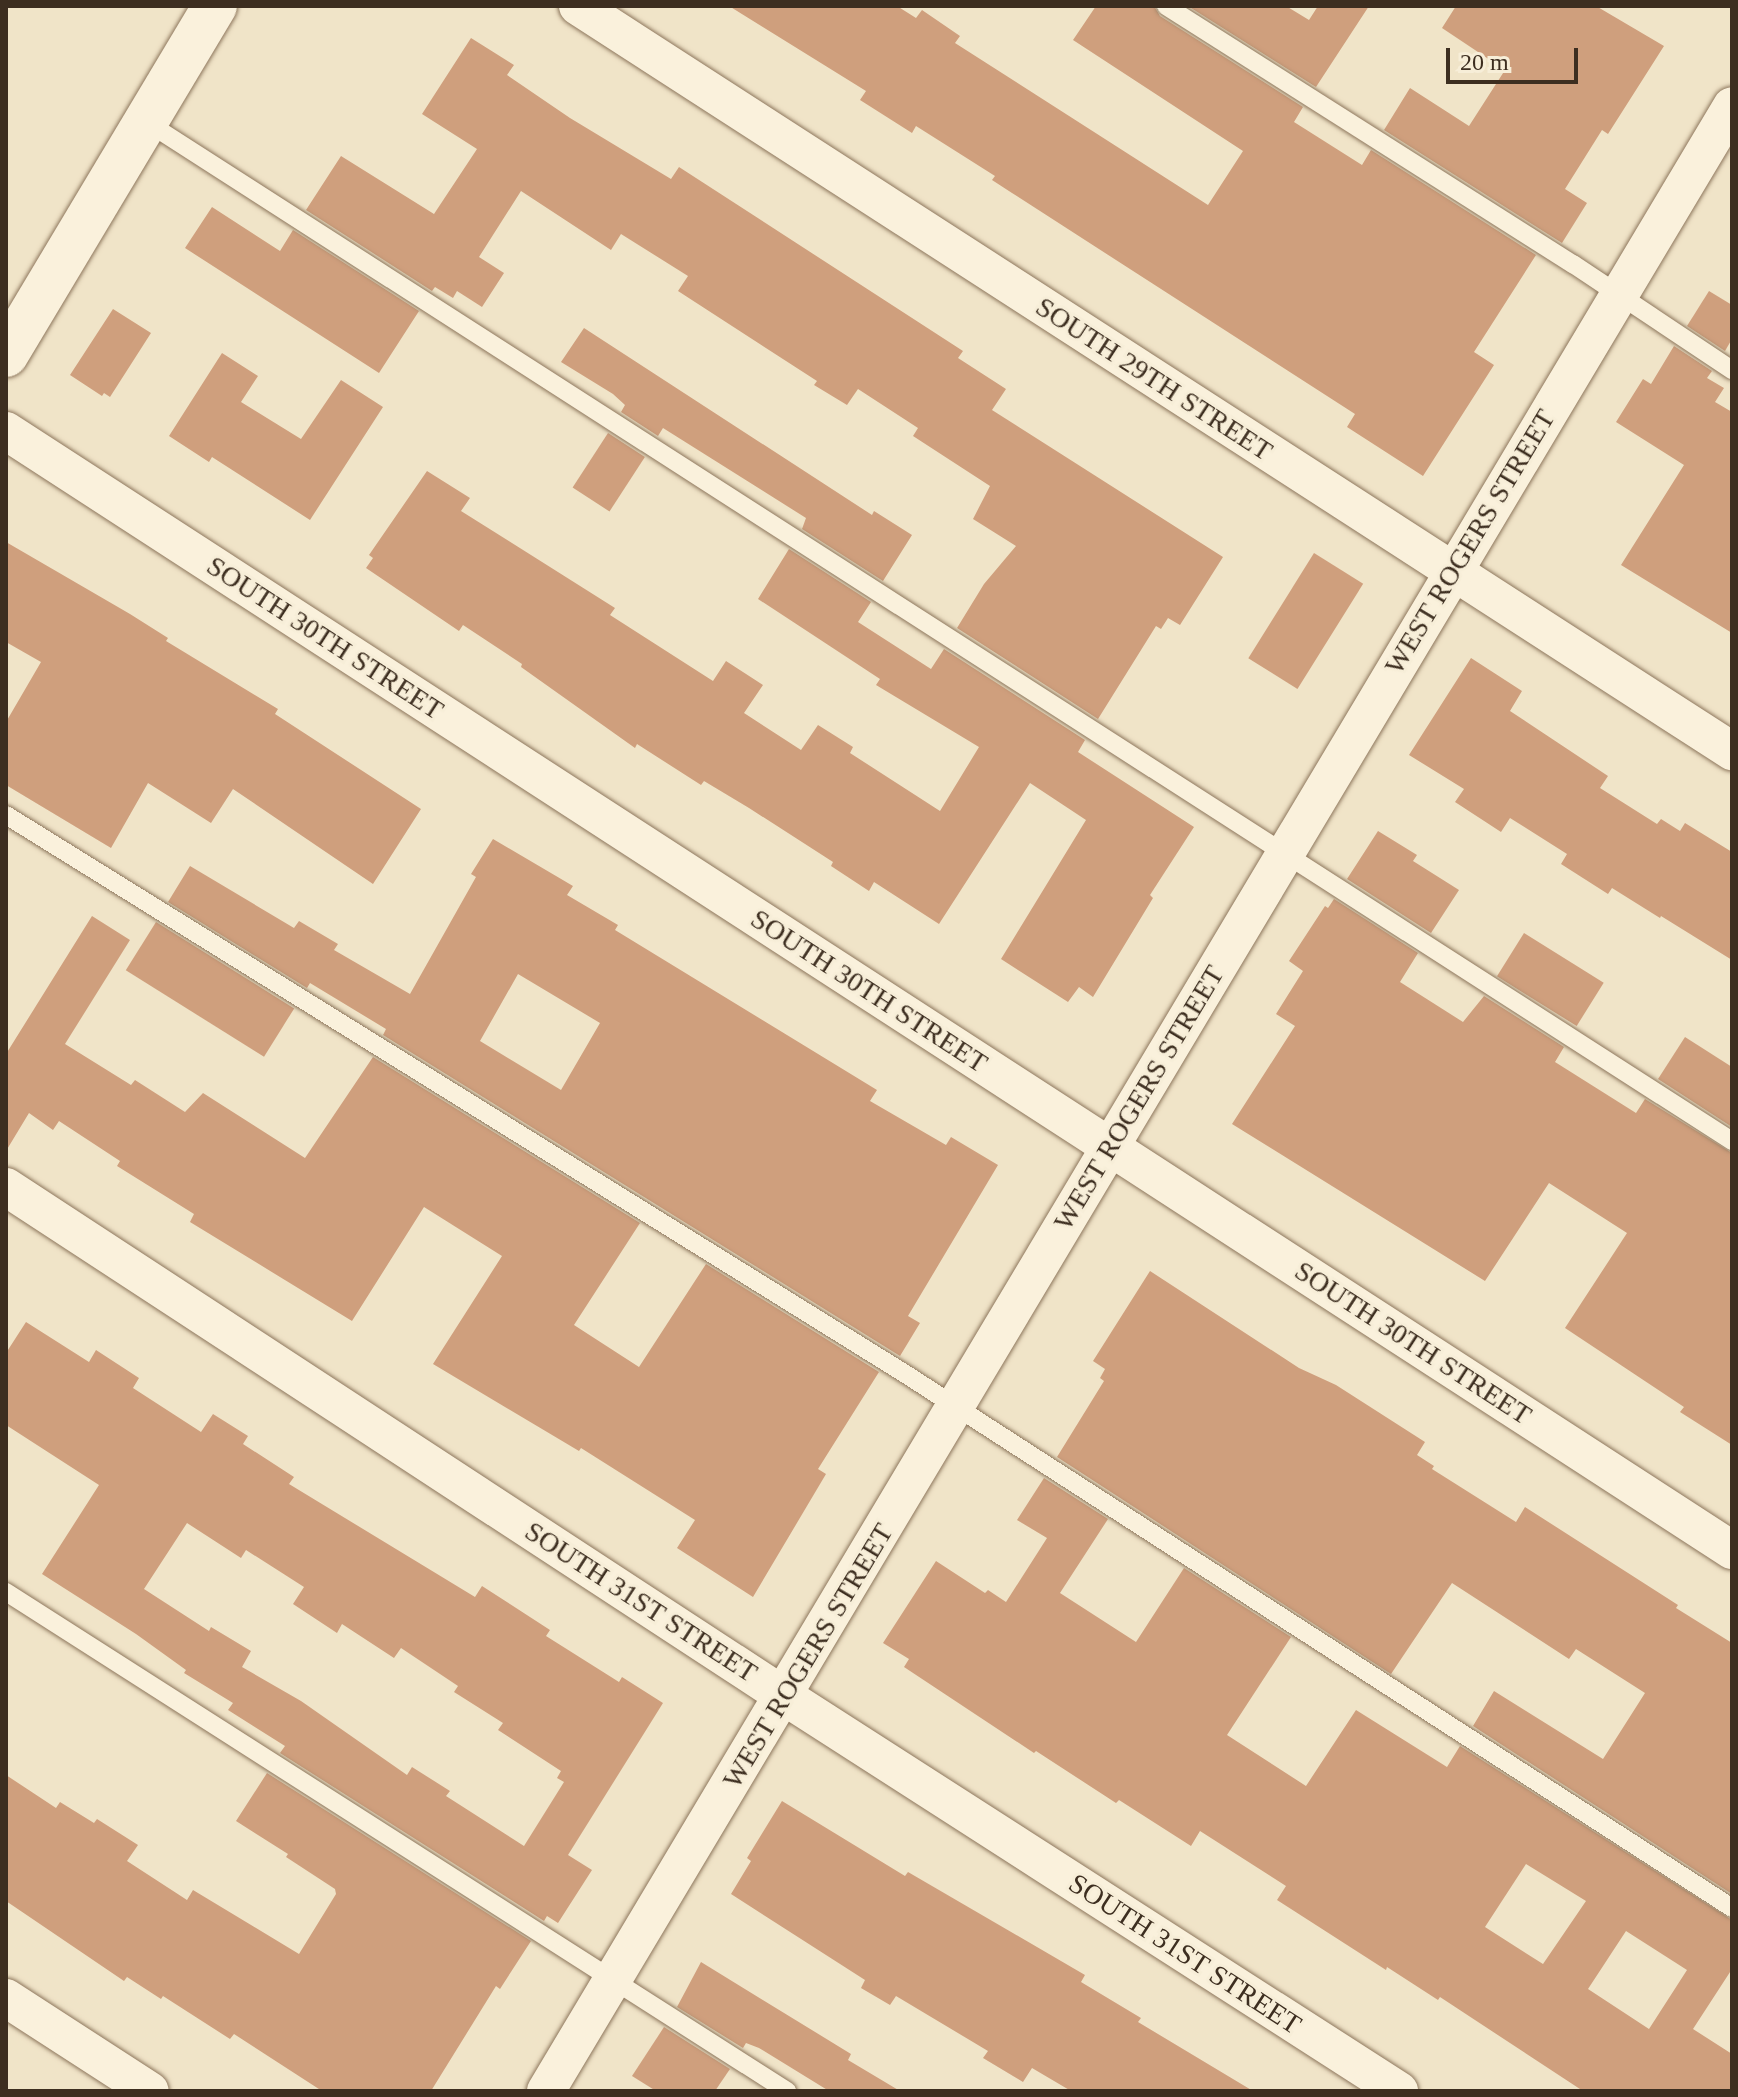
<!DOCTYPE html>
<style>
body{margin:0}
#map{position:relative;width:1738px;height:2097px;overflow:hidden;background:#f0e4c8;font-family:"Times New Roman",serif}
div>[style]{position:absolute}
.building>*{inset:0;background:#cf9f7d;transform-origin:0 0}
.roads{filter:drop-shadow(0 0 2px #8d765c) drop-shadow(0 0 2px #8d765c)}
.lane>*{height:18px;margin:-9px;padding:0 9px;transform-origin:9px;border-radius:9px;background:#faf1dc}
.street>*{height:38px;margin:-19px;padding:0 19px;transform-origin:19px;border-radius:19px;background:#faf1dc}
.secondary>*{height:44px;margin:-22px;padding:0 22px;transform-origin:22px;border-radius:22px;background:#faf1dc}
span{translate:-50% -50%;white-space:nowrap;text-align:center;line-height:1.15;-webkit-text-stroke:6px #f7eed8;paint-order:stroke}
.street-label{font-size:28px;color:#3d2e20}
.frame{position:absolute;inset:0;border:8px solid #3d2e20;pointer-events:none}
.scale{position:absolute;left:1446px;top:48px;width:132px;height:36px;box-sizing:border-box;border:4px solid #3d2e20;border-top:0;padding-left:10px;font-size:24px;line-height:28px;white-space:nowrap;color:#3d2e20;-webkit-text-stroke:6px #f7eed8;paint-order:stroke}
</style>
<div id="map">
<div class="building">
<div style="clip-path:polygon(729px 6px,897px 6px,916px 18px,922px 10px,960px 36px,955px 43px,1208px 205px,1243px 151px,1073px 40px,1096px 6px,1154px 6px,1160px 16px,1303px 107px,1294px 122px,1362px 165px,1371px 150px,1536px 255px,1474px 352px,1494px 365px,1423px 476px,1347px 427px,1355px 414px,1012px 193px,992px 180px,995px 176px,916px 126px,912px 133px,860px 100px,866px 91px)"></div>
<div style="clip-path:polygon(1188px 6px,1286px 6px,1309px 20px,1318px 6px,1369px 6px,1316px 87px)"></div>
<div style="clip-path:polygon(1456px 6px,1596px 6px,1664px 46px,1608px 134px,1602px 130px,1565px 189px,1587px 203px,1562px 243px,1384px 130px,1410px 88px,1469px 126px,1505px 70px,1442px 28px)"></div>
<div style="clip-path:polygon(471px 38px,514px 65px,507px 75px,570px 118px,671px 179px,679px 167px,963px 351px,958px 358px,1006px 389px,992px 410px,1223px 557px,1180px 625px,1168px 618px,1161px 629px,1156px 626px,1098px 719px,957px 628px,984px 584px,1016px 546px,973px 519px,990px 486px,913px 436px,918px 428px,858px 389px,847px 405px,814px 385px,817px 381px,678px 291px,688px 276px,621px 234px,611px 250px,521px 191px,479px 257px,504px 273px,482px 307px,457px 291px,453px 298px,435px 287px,432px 291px,306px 210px,341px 156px,434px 214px,477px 149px,422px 114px)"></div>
<div style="clip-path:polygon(212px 207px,280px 251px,293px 230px,419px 311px,379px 373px,185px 248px)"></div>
<div style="clip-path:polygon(1709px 291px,1732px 305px,1732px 339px,1725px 351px,1687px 326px)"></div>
<div style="clip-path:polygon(113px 309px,151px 333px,110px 397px,104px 393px,102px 396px,70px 375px)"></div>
<div style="clip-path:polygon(584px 328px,872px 515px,874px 511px,912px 535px,883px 581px,802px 529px,806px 518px,663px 428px,658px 436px,621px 412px,625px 405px,613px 394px,561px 362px)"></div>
<div style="clip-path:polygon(1674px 346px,1712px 371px,1707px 378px,1724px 388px,1715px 402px,1732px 412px,1732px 633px,1621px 565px,1684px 465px,1616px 422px,1643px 379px,1651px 384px)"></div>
<div style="clip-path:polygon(222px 353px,258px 376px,241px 402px,301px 439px,341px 380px,383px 407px,310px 520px,212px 457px,209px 462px,169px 436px)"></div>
<div style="left:608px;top:433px;width:44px;height:65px;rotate:33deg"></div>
<div style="clip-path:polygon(427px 471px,470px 498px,461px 511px,615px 608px,610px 615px,713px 681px,726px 661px,763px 685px,744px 713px,801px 750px,818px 725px,853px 747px,850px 753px,940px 811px,979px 747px,876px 685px,880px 679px,758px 599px,789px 549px,871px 602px,858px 622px,931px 669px,944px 649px,1085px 740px,1078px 752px,1194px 827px,1150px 895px,1153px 898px,1093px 997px,1079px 987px,1068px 1002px,1001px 959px,1086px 820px,1030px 783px,939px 924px,874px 882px,869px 891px,831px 866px,833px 862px,749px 808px,704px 781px,701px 785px,637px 744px,635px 748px,521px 667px,522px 664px,463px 625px,459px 631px,366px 568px,373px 558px,369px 555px)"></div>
<div style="clip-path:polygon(6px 542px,130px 614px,168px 638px,166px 641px,278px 709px,275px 714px,421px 809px,373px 884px,233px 789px,211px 823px,148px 783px,111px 848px,6px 785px,6px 722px,41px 662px,6px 642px)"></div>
<div style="left:1314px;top:553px;width:58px;height:124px;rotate:32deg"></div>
<div style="clip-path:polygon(1471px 658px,1522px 691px,1510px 711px,1608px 776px,1600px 788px,1657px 824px,1661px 819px,1680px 831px,1685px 823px,1732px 852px,1732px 960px,1661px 916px,1660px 918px,1612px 888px,1608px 894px,1561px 864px,1567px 854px,1510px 818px,1501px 832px,1455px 802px,1464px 789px,1409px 755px)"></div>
<div style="clip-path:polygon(1378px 831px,1417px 855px,1413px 861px,1459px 890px,1431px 933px,1347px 879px)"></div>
<div style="clip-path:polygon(evenodd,493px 839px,573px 886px,567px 895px,618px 925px,615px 930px,877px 1090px,870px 1101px,946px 1145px,951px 1137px,998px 1165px,908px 1316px,920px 1323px,900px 1356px,383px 1035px,386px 1029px,310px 983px,307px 988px,168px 902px,190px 866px,294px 928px,299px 921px,338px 944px,334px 950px,410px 994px,476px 877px,471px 874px,493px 839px,518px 974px,600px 1023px,561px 1090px,480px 1041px,518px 974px)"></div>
<div style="clip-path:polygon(1334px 899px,1418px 953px,1400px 982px,1463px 1022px,1484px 996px,1564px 1047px,1555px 1062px,1636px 1113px,1645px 1099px,1732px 1153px,1732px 1445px,1680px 1412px,1684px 1407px,1565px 1328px,1627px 1233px,1549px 1183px,1485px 1281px,1232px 1124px,1295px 1026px,1276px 1014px,1303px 971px,1289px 961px,1325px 906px,1328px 908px)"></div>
<div style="clip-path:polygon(92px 916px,130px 940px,65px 1044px,131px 1085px,135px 1080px,185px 1112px,203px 1093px,305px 1158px,373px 1057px,640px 1223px,574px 1325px,639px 1367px,706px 1264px,879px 1372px,818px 1469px,826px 1474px,753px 1597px,677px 1548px,695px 1520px,581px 1448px,579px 1451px,433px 1364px,502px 1256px,424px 1207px,352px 1321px,190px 1222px,194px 1214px,117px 1166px,120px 1161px,59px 1121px,53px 1130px,29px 1113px,6px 1151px,6px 1054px)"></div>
<div style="left:156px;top:922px;width:163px;height:57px;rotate:32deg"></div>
<div style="left:1524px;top:933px;width:94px;height:51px;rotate:32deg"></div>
<div style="clip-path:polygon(1685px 1037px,1732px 1067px,1732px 1127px,1658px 1079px)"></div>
<div style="clip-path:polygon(1150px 1271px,1299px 1368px,1336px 1385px,1425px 1442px,1417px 1455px,1434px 1466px,1432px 1469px,1516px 1522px,1525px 1507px,1678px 1605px,1676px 1608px,1732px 1643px,1732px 1894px,1473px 1726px,1494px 1691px,1603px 1759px,1645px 1693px,1576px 1649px,1569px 1659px,1452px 1583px,1391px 1674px,1057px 1457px,1104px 1381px,1100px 1378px,1105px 1369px,1093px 1361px)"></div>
<div style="clip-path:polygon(evenodd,26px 1322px,89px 1362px,96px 1350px,139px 1378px,133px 1388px,201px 1432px,213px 1414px,248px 1436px,243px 1444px,294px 1477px,289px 1484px,475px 1597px,482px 1586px,550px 1630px,546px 1636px,619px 1682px,622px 1677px,663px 1703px,568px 1855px,592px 1870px,558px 1923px,547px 1916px,544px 1921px,280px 1753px,285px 1746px,228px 1710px,233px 1703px,184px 1673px,186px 1670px,136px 1634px,42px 1574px,99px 1485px,6px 1425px,6px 1353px,26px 1322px,187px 1523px,241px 1558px,246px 1550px,304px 1587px,293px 1604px,337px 1633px,342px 1624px,394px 1658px,401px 1648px,458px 1686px,454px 1692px,503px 1723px,498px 1730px,561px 1771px,557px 1778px,564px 1782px,524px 1846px,446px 1796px,450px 1791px,412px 1767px,407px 1775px,301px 1701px,242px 1667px,251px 1651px,211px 1627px,209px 1631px,144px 1589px,187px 1523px)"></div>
<div style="clip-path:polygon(evenodd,1044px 1478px,1108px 1519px,1060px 1593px,1136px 1642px,1184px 1568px,1291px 1637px,1227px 1735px,1306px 1786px,1356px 1710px,1447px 1767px,1460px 1746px,1732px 1920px,1732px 1969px,1693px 2029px,1732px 2054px,1732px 2091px,1583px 2091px,1440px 1997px,1438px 2000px,1387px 1967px,1386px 1970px,1277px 1900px,1286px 1886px,1200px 1831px,1191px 1846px,1119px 1800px,1116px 1803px,1036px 1751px,1034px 1753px,904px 1667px,909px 1659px,883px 1643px,936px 1561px,985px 1593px,988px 1590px,1006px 1602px,1047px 1538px,1017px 1520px,1044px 1478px,1526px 1864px,1586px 1901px,1543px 1964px,1485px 1927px,1526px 1864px,1044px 1478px,1626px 1931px,1687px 1970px,1649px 2029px,1588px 1989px,1626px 1931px)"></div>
<div style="clip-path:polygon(267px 1773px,531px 1941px,500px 1989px,496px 1986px,431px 2091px,322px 2091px,234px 2034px,230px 2039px,163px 1996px,161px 1999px,127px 1977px,124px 1981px,6px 1901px,6px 1775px,56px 1808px,60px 1802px,94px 1823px,97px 1819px,138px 1845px,127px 1861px,187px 1900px,193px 1890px,299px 1954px,336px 1894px,335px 1889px,286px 1857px,288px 1854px,236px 1821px)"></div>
<div style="clip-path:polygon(782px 1801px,905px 1876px,908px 1872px,1085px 1975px,1081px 1982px,1141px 2018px,1138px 2022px,1253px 2091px,1071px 2091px,1032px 2068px,1023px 2082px,983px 2058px,988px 2051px,896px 1996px,890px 2005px,861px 1988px,865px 1980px,731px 1894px,751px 1861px,747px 1858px)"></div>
<div style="clip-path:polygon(701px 1962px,851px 2054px,848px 2060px,900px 2091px,829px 2091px,759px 2048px,746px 2043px,743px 2048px,677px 2007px)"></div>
<div style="clip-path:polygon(664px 2027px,730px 2069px,715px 2091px,656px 2091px,632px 2076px)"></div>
</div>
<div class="roads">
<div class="lane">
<div style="left:1166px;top:6px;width:482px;rotate:32.4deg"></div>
<div style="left:1573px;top:264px;width:191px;rotate:33.7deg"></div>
<div style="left:145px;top:121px;width:1887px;rotate:32.73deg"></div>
<div style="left:6px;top:815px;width:1061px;rotate:31.86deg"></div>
<div style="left:907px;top:1375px;width:982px;rotate:32.86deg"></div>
<div style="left:6px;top:1592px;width:927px;rotate:32.58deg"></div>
</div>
<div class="street">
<div style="left:578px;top:6px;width:1374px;rotate:32.85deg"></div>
<div style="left:6px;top:431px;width:2057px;rotate:32.96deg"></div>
<div style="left:6px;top:1187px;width:930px;rotate:33.19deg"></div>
<div style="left:784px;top:1696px;width:731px;rotate:32.71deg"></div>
<div style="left:6px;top:1998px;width:171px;rotate:32.9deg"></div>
<div style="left:546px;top:2091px;width:2312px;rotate:-59.14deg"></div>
</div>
<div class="secondary">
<div style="left:6px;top:355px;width:407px;rotate:-59.1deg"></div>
</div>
</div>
<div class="street-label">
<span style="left:1154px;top:379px;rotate:33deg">SOUTH 29TH STREET</span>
<span style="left:1470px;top:542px;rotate:-59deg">WEST ROGERS STREET</span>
<span style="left:325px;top:638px;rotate:33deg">SOUTH 30TH STREET</span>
<span style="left:869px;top:991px;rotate:33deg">SOUTH 30TH STREET</span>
<span style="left:1139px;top:1098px;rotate:-59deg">WEST ROGERS STREET</span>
<span style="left:1413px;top:1343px;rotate:33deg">SOUTH 30TH STREET</span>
<span style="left:641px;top:1602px;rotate:33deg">SOUTH 31ST STREET</span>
<span style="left:808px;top:1656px;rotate:-59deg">WEST ROGERS STREET</span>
<span style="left:1185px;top:1954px;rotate:33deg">SOUTH 31ST STREET</span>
</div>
<div class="frame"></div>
<div class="scale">20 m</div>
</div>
